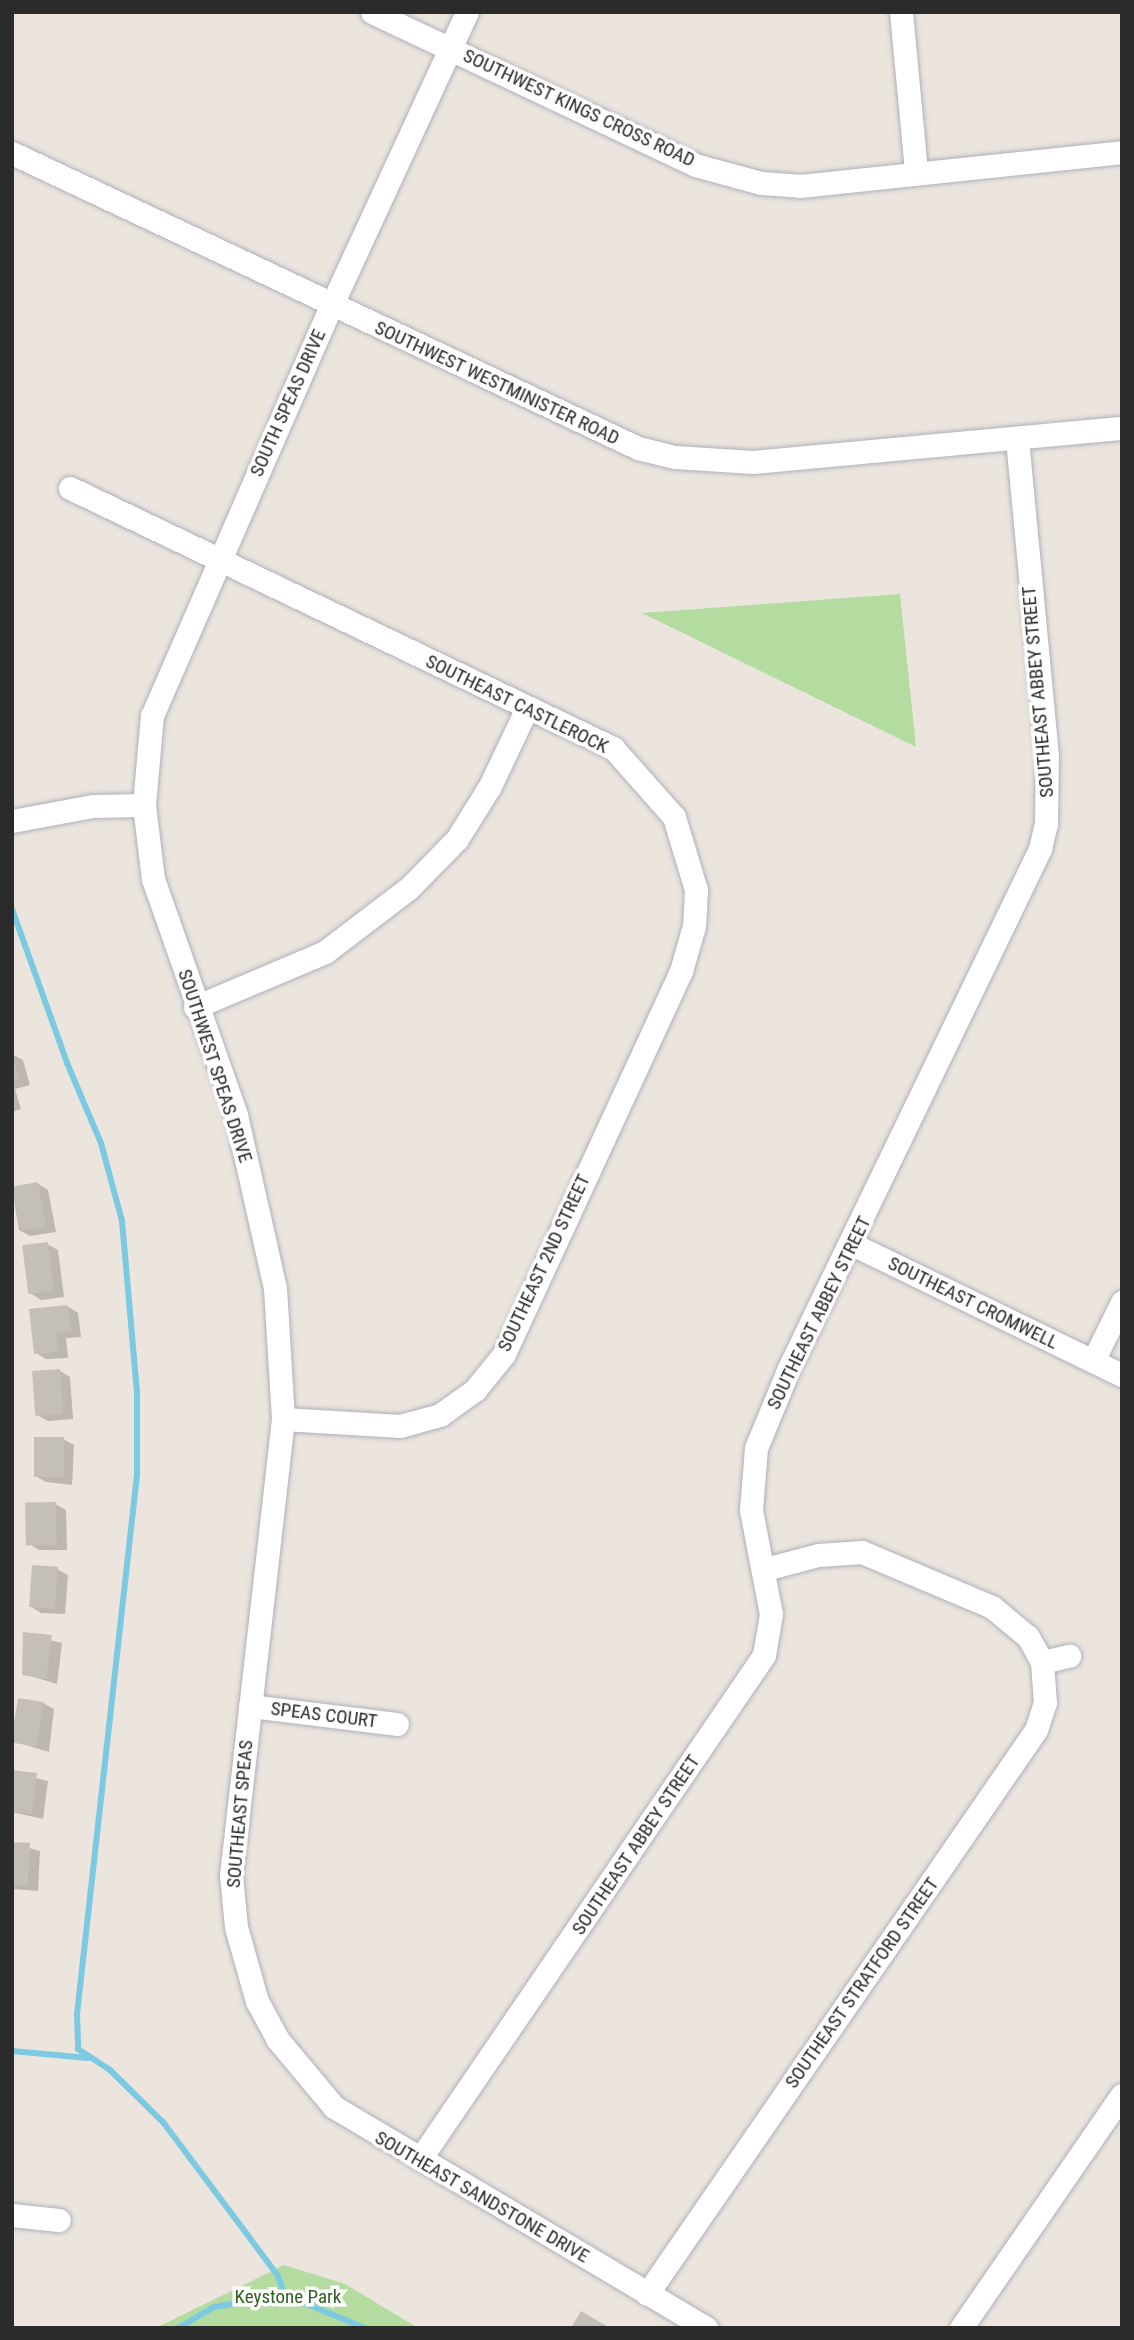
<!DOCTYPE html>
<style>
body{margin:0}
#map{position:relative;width:1134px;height:2340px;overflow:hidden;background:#ebe5de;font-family:"Roboto Condensed",sans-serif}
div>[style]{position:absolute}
.green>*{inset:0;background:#b5dca0}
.shadow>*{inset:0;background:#0003}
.stream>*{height:6px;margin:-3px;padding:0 3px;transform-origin:3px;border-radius:3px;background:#7cc9e2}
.building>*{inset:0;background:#c4c0b9;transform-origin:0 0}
.roads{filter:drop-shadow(0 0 2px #afb0ba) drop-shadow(0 0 2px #afb0ba)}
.minor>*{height:23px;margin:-11.5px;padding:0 11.5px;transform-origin:11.5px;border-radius:11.5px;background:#fff}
span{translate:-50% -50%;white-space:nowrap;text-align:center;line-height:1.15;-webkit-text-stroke:7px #fff;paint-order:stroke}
.street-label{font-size:19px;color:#2b2b2b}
.park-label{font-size:19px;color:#306022}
.frame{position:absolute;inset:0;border:14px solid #2b2b2b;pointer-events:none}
</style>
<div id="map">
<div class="green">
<div style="clip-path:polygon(900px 594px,916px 747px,642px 613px)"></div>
<div style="clip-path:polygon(284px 2265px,345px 2284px,418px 2328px,156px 2328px)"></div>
</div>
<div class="shadow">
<div style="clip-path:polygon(12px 1054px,23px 1060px,30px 1085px,15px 1089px,21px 1109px,12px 1112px)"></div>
<div style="clip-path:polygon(37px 1183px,48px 1190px,56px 1232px,30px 1236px,19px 1230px,12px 1188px)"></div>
<div style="clip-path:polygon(47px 1244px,58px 1250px,64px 1297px,41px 1300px,30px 1293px)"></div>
<div style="clip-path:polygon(67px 1306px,78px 1313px,81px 1337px,66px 1338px,68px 1358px,46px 1359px,36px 1353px)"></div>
<div style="clip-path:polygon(60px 1371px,70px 1377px,73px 1419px,48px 1421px,37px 1415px)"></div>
<div style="clip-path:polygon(63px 1439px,74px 1445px,72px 1485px,46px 1482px,35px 1476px)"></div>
<div style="clip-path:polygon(55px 1504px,66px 1510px,67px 1550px,39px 1550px,28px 1543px)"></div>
<div style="clip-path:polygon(57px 1569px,68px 1575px,65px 1614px,41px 1613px,30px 1606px)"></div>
<div style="clip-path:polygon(25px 1634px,62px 1643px,57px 1684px,24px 1674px)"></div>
<div style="clip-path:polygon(43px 1703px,54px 1709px,49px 1752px,16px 1742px)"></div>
<div style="clip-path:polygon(12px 1772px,48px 1781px,43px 1819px,12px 1812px)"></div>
<div style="clip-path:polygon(12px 1843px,40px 1851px,38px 1891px,12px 1889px)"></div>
</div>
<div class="stream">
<div style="left:12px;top:909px;width:164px;rotate:70.3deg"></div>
<div style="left:67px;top:1063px;width:87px;rotate:67deg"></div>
<div style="left:101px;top:1143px;width:81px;rotate:74.9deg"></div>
<div style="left:122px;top:1221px;width:172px;rotate:85deg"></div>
<div style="left:137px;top:1392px;width:83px;rotate:90deg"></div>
<div style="left:137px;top:1475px;width:542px;rotate:96.35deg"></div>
<div style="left:77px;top:2014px;width:35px;rotate:88deg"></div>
<div style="left:78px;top:2049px;width:37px;rotate:33deg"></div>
<div style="left:109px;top:2069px;width:76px;rotate:44.5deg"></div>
<div style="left:163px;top:2122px;width:192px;rotate:53.2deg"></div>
<div style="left:278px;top:2276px;width:20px;rotate:70deg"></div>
<div style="left:12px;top:2051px;width:76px;rotate:5.3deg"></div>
<div style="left:178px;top:2328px;width:42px;rotate:-30.3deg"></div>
<div style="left:214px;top:2307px;width:72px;rotate:-9.6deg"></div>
<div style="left:285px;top:2295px;width:87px;rotate:22.4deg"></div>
</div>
<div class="building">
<div style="clip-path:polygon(12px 1055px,20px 1079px,12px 1082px)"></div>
<div style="left:38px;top:1182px;width:45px;height:26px;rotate:80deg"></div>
<div style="left:48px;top:1242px;width:49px;height:26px;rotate:83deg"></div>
<div style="clip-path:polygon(67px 1305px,71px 1331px,56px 1333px,58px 1352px,34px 1354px,29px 1309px)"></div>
<div style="left:60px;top:1369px;width:45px;height:28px;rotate:86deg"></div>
<div style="left:34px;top:1437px;width:30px;height:40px"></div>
<div style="left:56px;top:1502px;width:43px;height:31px;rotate:89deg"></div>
<div style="left:32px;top:1565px;width:26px;height:42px;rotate:4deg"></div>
<div style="clip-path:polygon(23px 1632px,52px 1635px,46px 1679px,22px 1675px)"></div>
<div style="left:18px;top:1698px;width:26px;height:45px;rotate:9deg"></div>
<div style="clip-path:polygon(12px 1770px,37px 1773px,32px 1814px,12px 1811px)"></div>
<div style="left:12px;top:1842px;width:18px;height:43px;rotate:3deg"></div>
<div style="clip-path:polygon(581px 2311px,610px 2328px,571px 2328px)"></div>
</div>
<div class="roads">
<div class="minor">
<div style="left:372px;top:12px;width:357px;rotate:25.3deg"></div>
<div style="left:695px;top:165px;width:68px;rotate:15.3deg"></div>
<div style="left:761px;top:183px;width:39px;rotate:4deg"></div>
<div style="left:800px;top:186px;width:324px;rotate:-6deg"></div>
<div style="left:467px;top:12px;width:324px;rotate:114.8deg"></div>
<div style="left:331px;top:306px;width:446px;rotate:113.6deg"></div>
<div style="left:152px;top:715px;width:90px;rotate:95.1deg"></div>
<div style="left:144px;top:805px;width:75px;rotate:83.1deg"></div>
<div style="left:153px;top:879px;width:250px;rotate:70.6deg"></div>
<div style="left:236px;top:1115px;width:177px;rotate:77.3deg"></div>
<div style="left:275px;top:1288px;width:131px;rotate:86.5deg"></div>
<div style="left:283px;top:1419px;width:459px;rotate:96.5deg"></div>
<div style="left:231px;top:1875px;width:52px;rotate:84.5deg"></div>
<div style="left:236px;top:1927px;width:77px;rotate:74.2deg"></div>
<div style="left:257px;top:2001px;width:44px;rotate:61.7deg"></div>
<div style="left:278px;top:2040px;width:87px;rotate:50.1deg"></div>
<div style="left:334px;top:2107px;width:433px;rotate:30.7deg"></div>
<div style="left:901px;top:12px;width:161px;rotate:84.6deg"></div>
<div style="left:12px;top:153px;width:692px;rotate:25.23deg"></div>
<div style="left:638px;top:448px;width:38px;rotate:14deg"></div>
<div style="left:675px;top:457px;width:78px;rotate:3.7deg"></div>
<div style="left:753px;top:462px;width:371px;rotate:-5.3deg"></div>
<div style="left:70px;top:488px;width:602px;rotate:25.59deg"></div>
<div style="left:613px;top:748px;width:92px;rotate:48.5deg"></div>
<div style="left:674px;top:817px;width:76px;rotate:73.2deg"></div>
<div style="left:696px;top:890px;width:36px;rotate:93deg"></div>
<div style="left:694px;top:926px;width:47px;rotate:106.1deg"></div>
<div style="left:681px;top:971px;width:422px;rotate:114.8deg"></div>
<div style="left:504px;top:1354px;width:46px;rotate:128.9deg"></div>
<div style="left:475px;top:1390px;width:43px;rotate:144.5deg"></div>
<div style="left:440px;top:1415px;width:41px;rotate:164.6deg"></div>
<div style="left:400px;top:1426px;width:117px;rotate:-176.6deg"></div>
<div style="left:12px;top:821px;width:82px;rotate:-10.5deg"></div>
<div style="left:93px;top:806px;width:51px;rotate:-1.1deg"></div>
<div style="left:195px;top:1007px;width:141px;rotate:-22.9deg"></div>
<div style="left:325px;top:952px;width:106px;rotate:-37.3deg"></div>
<div style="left:409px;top:888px;width:69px;rotate:-45.6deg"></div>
<div style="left:457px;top:839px;width:62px;rotate:-58.1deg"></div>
<div style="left:490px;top:786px;width:86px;rotate:-64.6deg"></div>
<div style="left:852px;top:1244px;width:300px;rotate:25.9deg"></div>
<div style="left:1093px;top:1361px;width:66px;rotate:-63.8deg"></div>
<div style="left:1042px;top:1662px;width:28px;rotate:-13deg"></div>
<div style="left:250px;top:1706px;width:148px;rotate:7deg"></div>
<div style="left:420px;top:2159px;width:610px;rotate:-55.68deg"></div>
<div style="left:764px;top:1655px;width:42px;rotate:-80.3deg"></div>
<div style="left:771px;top:1614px;width:106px;rotate:-100.9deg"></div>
<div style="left:751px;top:1510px;width:62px;rotate:-85.4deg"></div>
<div style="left:756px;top:1448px;width:87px;rotate:-67.6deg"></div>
<div style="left:789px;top:1368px;width:577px;rotate:-64.19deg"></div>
<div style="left:1040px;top:849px;width:26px;rotate:-77deg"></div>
<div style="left:1046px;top:824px;width:68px;rotate:-89.2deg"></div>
<div style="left:1047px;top:756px;width:319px;rotate:-95.4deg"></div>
<div style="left:12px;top:2215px;width:47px;rotate:6.1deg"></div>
<div style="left:647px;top:2294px;width:685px;rotate:-55.41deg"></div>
<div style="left:1036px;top:1730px;width:28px;rotate:-72deg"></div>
<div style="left:1045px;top:1703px;width:41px;rotate:-94.2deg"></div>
<div style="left:1042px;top:1662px;width:29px;rotate:-119deg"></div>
<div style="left:1028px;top:1637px;width:47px;rotate:-140.2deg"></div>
<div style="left:992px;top:1607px;width:141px;rotate:-157.1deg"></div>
<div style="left:862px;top:1552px;width:44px;rotate:176.1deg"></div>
<div style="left:818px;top:1555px;width:55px;rotate:165.2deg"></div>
<div style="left:961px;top:2328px;width:283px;rotate:-55.4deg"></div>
</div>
</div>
<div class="street-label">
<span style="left:579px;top:108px;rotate:25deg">SOUTHWEST KINGS CROSS ROAD</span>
<span style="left:497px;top:383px;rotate:25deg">SOUTHWEST WESTMINISTER ROAD</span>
<span style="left:288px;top:403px;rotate:-66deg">SOUTH SPEAS DRIVE</span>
<span style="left:1038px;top:692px;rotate:-95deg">SOUTHEAST ABBEY STREET</span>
<span style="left:517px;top:704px;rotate:26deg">SOUTHEAST CASTLEROCK</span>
<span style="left:215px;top:1066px;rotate:72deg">SOUTHWEST SPEAS DRIVE</span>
<span style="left:544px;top:1263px;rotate:-65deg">SOUTHEAST 2ND STREET</span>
<span style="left:973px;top:1303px;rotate:26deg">SOUTHEAST CROMWELL</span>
<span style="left:819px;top:1313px;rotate:-64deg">SOUTHEAST ABBEY STREET</span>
<span style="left:324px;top:1715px;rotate:7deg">SPEAS COURT</span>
<span style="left:240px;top:1814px;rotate:-85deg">SOUTHEAST SPEAS</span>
<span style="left:636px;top:1845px;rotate:-56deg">SOUTHEAST ABBEY STREET</span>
<span style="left:862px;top:1983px;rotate:-55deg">SOUTHEAST STRATFORD STREET</span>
<span style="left:482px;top:2197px;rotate:30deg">SOUTHEAST SANDSTONE DRIVE</span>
</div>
<div class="park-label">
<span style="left:288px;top:2297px">Keystone Park</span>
</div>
<div class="frame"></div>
</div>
